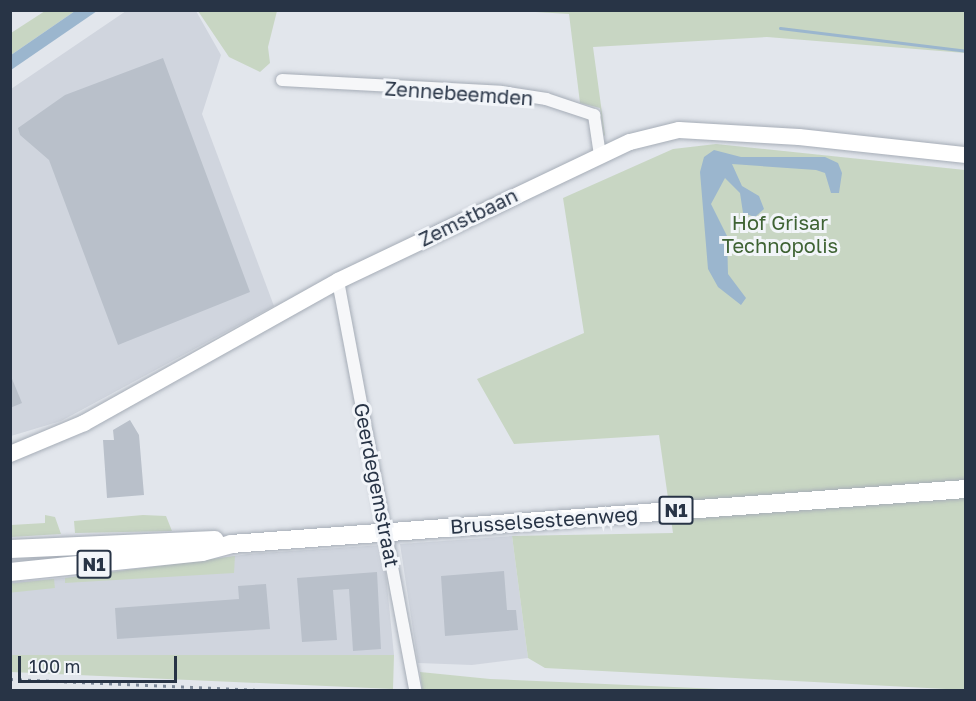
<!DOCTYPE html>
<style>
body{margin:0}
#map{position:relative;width:976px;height:701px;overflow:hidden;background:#e2e6ec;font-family:"Golos Text",sans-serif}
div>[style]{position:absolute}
.built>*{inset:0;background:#d0d5de}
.green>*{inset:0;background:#c8d6c3;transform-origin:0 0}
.water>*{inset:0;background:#9bb6ce}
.stream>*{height:3px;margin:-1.5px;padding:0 1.5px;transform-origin:1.5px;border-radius:1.5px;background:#9bb6ce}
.building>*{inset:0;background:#b9c0ca}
.roads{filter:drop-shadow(0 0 2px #a6adb7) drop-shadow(0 0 2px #a6adb7)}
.street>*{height:12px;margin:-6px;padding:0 6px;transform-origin:6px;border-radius:6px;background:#f6f7f9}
.secondary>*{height:16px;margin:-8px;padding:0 8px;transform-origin:8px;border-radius:8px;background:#fff}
.primary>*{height:18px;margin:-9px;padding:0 9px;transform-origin:9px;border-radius:9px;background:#fff}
.rail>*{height:3px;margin-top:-1.5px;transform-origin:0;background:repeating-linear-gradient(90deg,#7a8697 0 3px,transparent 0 9px)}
span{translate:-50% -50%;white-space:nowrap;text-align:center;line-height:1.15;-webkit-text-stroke:6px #f2f5f9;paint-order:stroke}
.shield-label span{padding:2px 4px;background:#f2f5f9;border:2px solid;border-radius:4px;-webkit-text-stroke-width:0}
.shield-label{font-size:18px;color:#283446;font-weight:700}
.street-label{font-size:20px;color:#283446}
.park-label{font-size:20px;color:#3f6334}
.frame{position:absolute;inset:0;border:12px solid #283446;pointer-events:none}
.scale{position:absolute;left:18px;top:656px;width:159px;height:27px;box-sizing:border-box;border:3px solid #283446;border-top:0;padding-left:8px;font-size:18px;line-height:21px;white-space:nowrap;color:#283446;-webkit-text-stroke:4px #f2f5f9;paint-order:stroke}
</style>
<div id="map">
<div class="built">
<div style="clip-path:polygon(126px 11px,196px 11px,221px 55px,202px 114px,274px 306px,61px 421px,11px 436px,11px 89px)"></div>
<div style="clip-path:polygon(512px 536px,528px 658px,472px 665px,418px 663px,400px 544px)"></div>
<div style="clip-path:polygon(383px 545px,394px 655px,11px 655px,10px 582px,116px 574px,248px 554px)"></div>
</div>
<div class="green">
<div style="clip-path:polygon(45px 11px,75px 11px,11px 55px,11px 33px)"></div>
<div style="clip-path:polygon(198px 11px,277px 11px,268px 47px,270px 63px,260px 72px,229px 57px)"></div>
<div style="clip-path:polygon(519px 11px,965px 11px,965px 53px,767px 37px,593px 47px,605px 135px,604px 136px,600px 108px,580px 103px,569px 14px)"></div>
<div style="clip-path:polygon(716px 144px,965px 170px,965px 690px,545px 668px,528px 658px,512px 536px,673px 533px,659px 435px,514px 444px,477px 379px,584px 333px,563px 198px,673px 149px)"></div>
<div style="clip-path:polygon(45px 515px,55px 517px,61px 534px,11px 537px,11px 525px,45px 523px)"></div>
<div style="clip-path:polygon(143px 515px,166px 516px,172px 531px,75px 533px,74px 521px)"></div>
<div style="clip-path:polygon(235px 556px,234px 573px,65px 583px,65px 578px)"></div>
<div style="left:54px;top:579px;width:9px;height:43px;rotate:84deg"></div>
<div style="clip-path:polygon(11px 655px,394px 655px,393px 689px,11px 672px)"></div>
<div style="clip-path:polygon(420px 672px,490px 679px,742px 690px,422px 690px)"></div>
</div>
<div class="water">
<div style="clip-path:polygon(75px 11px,97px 11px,11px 70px,11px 55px)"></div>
<div style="clip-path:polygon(714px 150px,741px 157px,825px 157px,838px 163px,842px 173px,839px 193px,831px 193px,825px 173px,816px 170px,732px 164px,742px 186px,759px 196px,764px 209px,755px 217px,743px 213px,740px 193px,725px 178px,711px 204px,727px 236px,728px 274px,746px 298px,741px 305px,718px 287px,708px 269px,700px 172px,704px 157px)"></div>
</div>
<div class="stream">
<div style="left:780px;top:28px;width:187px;rotate:7deg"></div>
</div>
<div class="building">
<div style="clip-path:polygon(163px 58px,250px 292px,118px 345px,49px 160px,20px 135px,18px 128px,65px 95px)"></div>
<div style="clip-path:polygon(10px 374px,22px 403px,10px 408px)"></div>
<div style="clip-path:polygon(130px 420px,139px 435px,144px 495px,107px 498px,103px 440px,114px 440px,113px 430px)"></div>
<div style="clip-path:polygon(504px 571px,507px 610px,516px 610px,518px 630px,445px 636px,441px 576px)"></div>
<div style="clip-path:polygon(377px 572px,381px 649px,353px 651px,349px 589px,333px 590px,337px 640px,302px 642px,297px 578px)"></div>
<div style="clip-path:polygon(266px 584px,270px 629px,117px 639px,115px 608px,239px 599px,238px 586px)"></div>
</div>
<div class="roads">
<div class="street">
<div style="left:282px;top:80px;width:219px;rotate:3.1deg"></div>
<div style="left:501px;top:92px;width:46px;rotate:8.8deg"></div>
<div style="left:546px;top:99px;width:51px;rotate:18.4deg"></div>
<div style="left:594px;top:115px;width:40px;rotate:81.5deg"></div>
<div style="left:338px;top:281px;width:416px;rotate:79.3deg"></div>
</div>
<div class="secondary">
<div style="left:10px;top:454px;width:80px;rotate:-22.7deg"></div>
<div style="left:84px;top:423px;width:291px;rotate:-29.2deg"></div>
<div style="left:338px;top:281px;width:323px;rotate:-25.5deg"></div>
<div style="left:630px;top:142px;width:50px;rotate:-13.8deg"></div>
<div style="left:679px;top:130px;width:120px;rotate:3.3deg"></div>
<div style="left:799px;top:137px;width:168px;rotate:6.2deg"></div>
</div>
<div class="primary">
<div style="left:10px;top:549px;width:205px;rotate:-2.5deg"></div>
<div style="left:10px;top:572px;width:193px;rotate:-5.9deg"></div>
<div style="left:202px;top:552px;width:30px;rotate:-15deg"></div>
<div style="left:231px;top:544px;width:737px;rotate:-4.28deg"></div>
</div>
</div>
<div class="rail">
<div style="left:10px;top:679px;width:249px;rotate:2.5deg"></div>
</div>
<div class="shield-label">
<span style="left:676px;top:510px">N1</span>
<span style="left:94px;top:564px">N1</span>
</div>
<div class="street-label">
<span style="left:459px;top:93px;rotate:4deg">Zennebeemden</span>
<span style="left:468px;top:217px;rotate:-26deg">Zemstbaan</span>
<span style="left:377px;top:485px;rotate:79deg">Geerdegemstraat</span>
<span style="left:544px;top:520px;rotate:-4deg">Brusselsesteenweg</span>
</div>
<div class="park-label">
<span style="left:780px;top:234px">Hof Grisar<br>Technopolis</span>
</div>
<div class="frame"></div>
<div class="scale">100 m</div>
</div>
